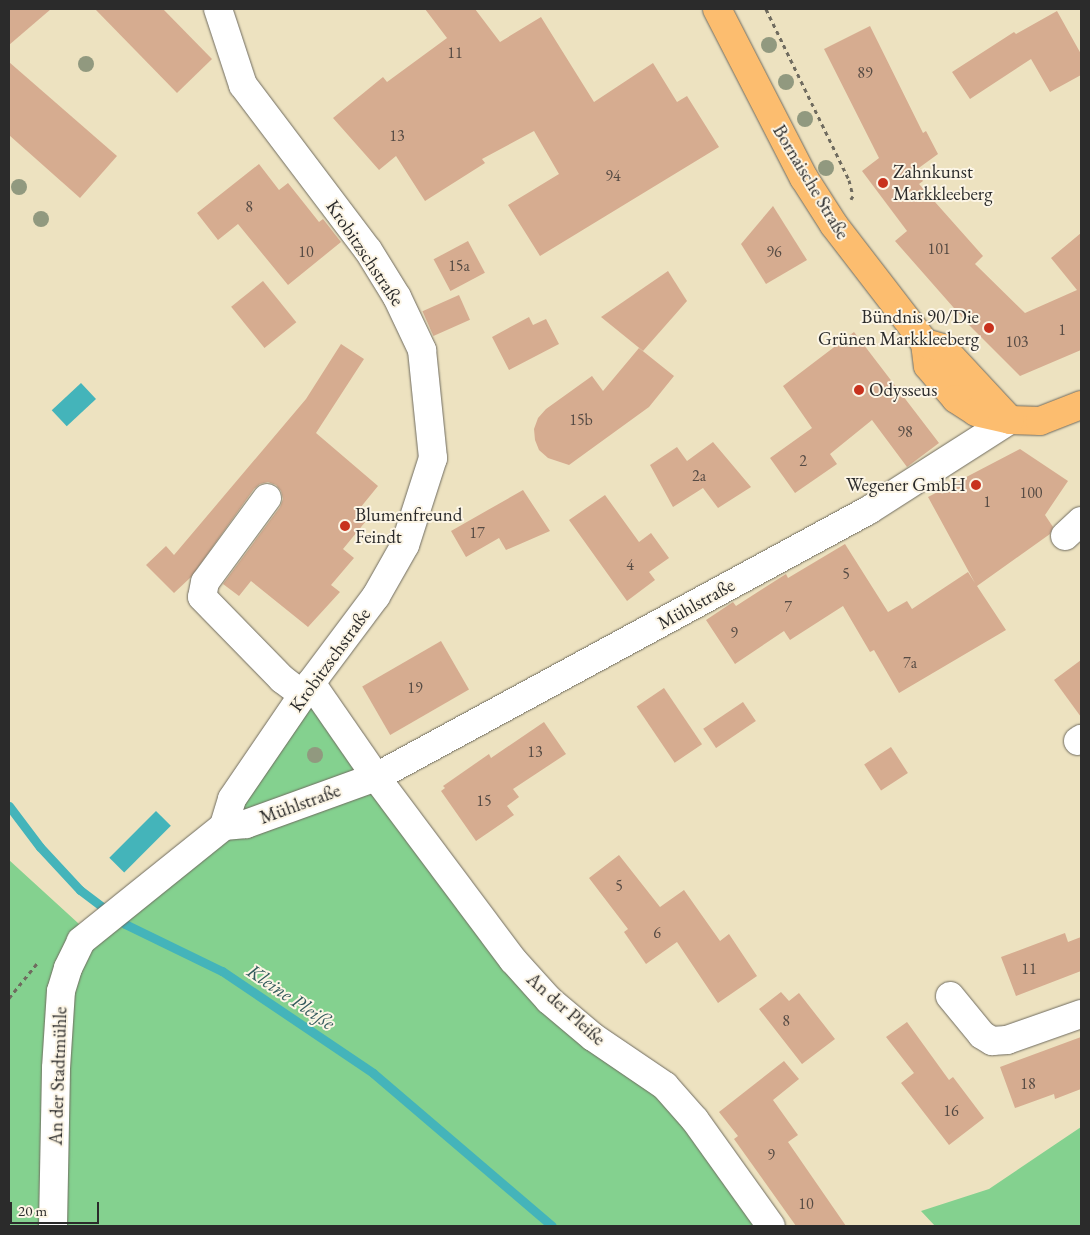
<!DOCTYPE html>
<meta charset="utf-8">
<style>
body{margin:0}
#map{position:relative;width:1090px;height:1235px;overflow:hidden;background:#ede2c0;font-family:"EB Garamond",serif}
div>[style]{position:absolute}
.green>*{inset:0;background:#84d18f}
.water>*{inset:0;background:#44b4ba;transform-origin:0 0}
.stream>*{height:9px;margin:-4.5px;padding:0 4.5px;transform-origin:4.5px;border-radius:4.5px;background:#44b4ba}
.building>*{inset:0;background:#d6ac90;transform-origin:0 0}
.path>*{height:3px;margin-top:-1.5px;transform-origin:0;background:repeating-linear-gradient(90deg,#6f6b5f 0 4px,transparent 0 8px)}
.roads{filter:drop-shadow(0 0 1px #6f6b5f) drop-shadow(0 0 1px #6f6b5f)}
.minor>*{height:28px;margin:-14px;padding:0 14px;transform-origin:14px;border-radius:14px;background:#fff}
.major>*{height:28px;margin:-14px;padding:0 14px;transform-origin:14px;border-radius:14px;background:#fcbd6f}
.trees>*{width:16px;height:16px;margin:-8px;border-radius:50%;background:#91997f}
.dots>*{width:14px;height:14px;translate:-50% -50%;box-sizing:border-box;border:2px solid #fcf5e5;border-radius:50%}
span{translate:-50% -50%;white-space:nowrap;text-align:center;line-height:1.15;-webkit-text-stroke:4px #fcf5e5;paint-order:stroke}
.number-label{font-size:16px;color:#564b44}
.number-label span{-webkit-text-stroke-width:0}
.poi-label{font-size:19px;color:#2b2b2b}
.left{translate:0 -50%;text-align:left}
.right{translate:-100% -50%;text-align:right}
.street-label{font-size:19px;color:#2b2b2b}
.water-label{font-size:20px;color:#345b5d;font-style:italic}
.frame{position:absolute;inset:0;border:10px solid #2b2b2b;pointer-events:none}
.scale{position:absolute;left:10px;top:1202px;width:89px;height:22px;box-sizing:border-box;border:2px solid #2b2b2b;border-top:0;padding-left:6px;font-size:15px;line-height:18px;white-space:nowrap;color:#2b2b2b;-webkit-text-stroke:4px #fcf5e5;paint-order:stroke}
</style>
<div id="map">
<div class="green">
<div style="clip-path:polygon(311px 683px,513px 960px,665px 1086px,771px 1226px,9px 1226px,9px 860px,90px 934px,194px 850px)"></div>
<div style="clip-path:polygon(1081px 1127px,1081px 1226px,935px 1226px,921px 1211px,989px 1189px)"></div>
</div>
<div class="water">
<div style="left:81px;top:383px;width:22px;height:40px;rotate:47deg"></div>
<div style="left:156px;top:811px;width:21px;height:66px;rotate:45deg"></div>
</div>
<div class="stream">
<div style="left:9px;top:806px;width:51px;rotate:52.9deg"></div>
<div style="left:40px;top:847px;width:59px;rotate:47.1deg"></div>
<div style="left:80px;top:890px;width:56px;rotate:37.1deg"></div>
<div style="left:125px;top:924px;width:108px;rotate:25.9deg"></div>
<div style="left:222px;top:971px;width:182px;rotate:34deg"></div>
<div style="left:373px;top:1073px;width:235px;rotate:40.5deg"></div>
</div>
<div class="building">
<div style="clip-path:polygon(9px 9px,51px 9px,9px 45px)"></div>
<div style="clip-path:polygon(95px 9px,163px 9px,212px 59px,177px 93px)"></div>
<div style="clip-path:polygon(425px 9px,475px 9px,500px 42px,541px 17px,594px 102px,653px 63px,677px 102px,687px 96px,719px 147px,540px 256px,508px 205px,559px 174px,534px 131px,482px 159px,485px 163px,425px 201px,396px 156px,379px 170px,333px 118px,383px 77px,387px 82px,447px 38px)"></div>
<div style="clip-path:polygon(1057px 11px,1081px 54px,1081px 75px,1050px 92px,1031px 59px,970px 99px,952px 72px,1014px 32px,1016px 34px)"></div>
<div style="clip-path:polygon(870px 26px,923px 133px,926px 131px,938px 154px,916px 170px,923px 181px,919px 184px,983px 256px,975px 264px,1025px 313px,1077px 290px,1051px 258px,1081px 233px,1081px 350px,1020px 376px,968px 324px,895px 241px,907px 231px,862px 171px,879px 158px,824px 49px)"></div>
<div style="clip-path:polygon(9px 62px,117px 156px,80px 198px,9px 135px)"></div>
<div style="clip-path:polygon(259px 164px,279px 190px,288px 183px,319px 222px,323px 219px,341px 242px,288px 285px,238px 224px,218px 240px,197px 213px)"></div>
<div style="clip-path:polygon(773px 206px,807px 260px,766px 284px,741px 244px)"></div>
<div style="left:468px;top:241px;width:36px;height:39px;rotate:62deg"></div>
<div style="clip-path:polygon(668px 271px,687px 301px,643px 351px,601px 317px)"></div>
<div style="left:263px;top:281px;width:53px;height:41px;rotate:51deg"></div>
<div style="left:459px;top:295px;width:27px;height:40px;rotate:66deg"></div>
<div style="clip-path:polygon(529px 317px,533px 325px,546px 319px,559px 344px,509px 370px,492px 337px)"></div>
<div style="clip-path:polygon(854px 332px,939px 443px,907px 467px,872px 420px,830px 454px,837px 464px,795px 493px,770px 458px,812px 428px,783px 386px)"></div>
<div style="clip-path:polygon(341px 344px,364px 359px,316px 433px,378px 486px,356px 513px,366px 521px,343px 549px,354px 558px,331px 585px,340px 592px,308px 627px,251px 581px,239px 596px,223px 584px,280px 507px,283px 499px,281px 491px,276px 485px,268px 482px,260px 484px,254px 489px,191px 577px,174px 593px,146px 565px,166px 546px,174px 555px,306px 399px)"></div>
<div style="clip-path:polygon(639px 348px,674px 376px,649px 407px,569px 465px,548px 458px,539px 450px,535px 440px,534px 429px,538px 418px,546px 409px,592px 376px,603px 391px)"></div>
<div style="clip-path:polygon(713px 442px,751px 487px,718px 508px,703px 488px,673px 507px,650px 465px,677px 447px,687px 461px)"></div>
<div style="clip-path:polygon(1020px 449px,1068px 481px,1045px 515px,1053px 527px,1050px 534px,977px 586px,1006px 630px,899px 693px,874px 650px,870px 652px,843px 606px,790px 640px,784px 631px,735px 664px,706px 620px,733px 602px,736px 606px,786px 574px,788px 578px,845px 544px,888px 612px,907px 601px,912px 609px,968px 572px,975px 583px,928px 497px)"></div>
<div style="clip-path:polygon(523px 490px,550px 531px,506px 550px,499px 538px,466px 557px,451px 531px)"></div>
<div style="clip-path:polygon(605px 495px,639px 542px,651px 533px,669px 558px,649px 572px,655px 580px,627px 601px,569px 520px)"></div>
<div style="left:441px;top:641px;width:56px;height:91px;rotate:60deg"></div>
<div style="clip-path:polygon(1081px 660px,1081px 717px,1054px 680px)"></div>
<div style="left:664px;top:688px;width:68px;height:33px;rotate:56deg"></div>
<div style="left:743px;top:702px;width:23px;height:48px;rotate:56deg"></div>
<div style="clip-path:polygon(544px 722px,566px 754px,513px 789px,519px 797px,507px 806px,514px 815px,476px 841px,441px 791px,445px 788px,443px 786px,489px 754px,491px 758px)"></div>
<div style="left:891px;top:747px;width:31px;height:32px;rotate:57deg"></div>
<div style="clip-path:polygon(619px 855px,660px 907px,684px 890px,720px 941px,729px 934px,757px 976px,718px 1003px,677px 942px,646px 964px,624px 932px,628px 929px,589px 878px)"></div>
<div style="clip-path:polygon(1065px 933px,1068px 942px,1081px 937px,1081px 971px,1016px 996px,1001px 957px)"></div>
<div style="clip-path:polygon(781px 992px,789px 1001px,799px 993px,835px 1039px,802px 1064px,759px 1009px)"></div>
<div style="clip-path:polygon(907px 1022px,949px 1080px,953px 1077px,984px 1118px,949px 1145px,901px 1083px,914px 1073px,886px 1037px)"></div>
<div style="clip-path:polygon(1081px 1037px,1081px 1089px,1055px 1099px,1054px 1094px,1015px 1108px,1000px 1067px)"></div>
<div style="clip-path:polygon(784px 1061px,799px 1079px,773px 1100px,798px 1135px,788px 1142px,846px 1226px,796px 1226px,734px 1139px,738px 1136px,719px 1112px)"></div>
</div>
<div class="path">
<div style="left:766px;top:9px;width:190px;rotate:64.1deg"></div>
<div style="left:849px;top:180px;width:16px;rotate:76deg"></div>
<div style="left:853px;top:196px;width:4px;rotate:124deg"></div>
<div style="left:9px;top:998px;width:46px;rotate:-51.1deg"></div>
</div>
<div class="roads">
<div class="minor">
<div style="left:218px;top:9px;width:80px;rotate:71.8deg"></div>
<div style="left:243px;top:85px;width:207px;rotate:52.9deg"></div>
<div style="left:368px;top:250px;width:55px;rotate:58.3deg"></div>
<div style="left:397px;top:297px;width:59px;rotate:64.7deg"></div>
<div style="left:422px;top:350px;width:109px;rotate:84.2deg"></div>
<div style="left:433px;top:458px;width:91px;rotate:107.8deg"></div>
<div style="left:405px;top:545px;width:59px;rotate:119.6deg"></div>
<div style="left:376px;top:596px;width:109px;rotate:126.8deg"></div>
<div style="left:311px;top:683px;width:140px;rotate:124.3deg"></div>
<div style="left:232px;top:799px;width:28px;rotate:107deg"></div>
<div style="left:267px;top:498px;width:104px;rotate:126.4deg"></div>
<div style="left:205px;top:582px;width:15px;rotate:101deg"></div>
<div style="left:202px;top:597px;width:115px;rotate:45.7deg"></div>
<div style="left:282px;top:679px;width:26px;rotate:37deg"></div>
<div style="left:1065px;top:536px;width:22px;rotate:-43deg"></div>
<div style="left:311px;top:683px;width:114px;rotate:55.3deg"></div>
<div style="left:376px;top:777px;width:229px;rotate:53.2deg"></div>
<div style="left:513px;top:960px;width:54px;rotate:48deg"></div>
<div style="left:549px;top:1000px;width:57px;rotate:40.1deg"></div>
<div style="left:593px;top:1037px;width:87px;rotate:34.2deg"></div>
<div style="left:665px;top:1086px;width:45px;rotate:48.6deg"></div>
<div style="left:695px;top:1120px;width:130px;rotate:54.4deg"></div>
<div style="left:1078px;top:741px;width:4px;rotate:-34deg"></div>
<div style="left:224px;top:826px;width:22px;rotate:-5deg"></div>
<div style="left:246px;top:824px;width:138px;rotate:-19.9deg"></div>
<div style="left:376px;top:777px;width:561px;rotate:-28.44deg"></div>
<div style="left:869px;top:510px;width:167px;rotate:-32.6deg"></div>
<div style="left:950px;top:996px;width:50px;rotate:50.6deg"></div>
<div style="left:982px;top:1035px;width:12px;rotate:31deg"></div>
<div style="left:992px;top:1041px;width:15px;rotate:-4deg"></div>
<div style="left:1007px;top:1040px;width:78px;rotate:-19.4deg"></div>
<div style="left:53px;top:1226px;width:158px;rotate:-88.9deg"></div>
<div style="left:56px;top:1068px;width:77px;rotate:-86.3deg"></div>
<div style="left:61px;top:991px;width:24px;rotate:-73deg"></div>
<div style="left:68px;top:968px;width:30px;rotate:-64deg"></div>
<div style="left:81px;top:941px;width:184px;rotate:-38.8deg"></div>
</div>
<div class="major">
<div style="left:717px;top:9px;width:190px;rotate:62.8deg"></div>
<div style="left:804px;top:178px;width:56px;rotate:57.4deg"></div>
<div style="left:834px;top:225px;width:149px;rotate:52.4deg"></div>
<div style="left:925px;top:343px;width:23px;rotate:83deg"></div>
<div style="left:928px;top:366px;width:43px;rotate:49.7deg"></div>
<div style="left:956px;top:399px;width:24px;rotate:33deg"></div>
<div style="left:976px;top:412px;width:35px;rotate:13deg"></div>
<div style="left:1010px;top:420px;width:30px;rotate:2deg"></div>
<div style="left:1040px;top:421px;width:44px;rotate:-21.3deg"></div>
<div style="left:925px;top:343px;width:19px;rotate:16deg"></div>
<div style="left:943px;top:348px;width:98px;rotate:47.1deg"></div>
</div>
</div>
<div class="trees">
<div style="left:769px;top:45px"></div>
<div style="left:86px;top:64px"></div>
<div style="left:786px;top:82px"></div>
<div style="left:805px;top:119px"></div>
<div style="left:826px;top:168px"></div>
<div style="left:19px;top:187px"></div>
<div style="left:41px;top:219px"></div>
<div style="left:315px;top:755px"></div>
</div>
<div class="dots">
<div style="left:883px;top:183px;background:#c8321e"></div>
<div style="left:989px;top:328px;background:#c8321e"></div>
<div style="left:859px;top:390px;background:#c8321e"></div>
<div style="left:976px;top:485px;background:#c8321e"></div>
<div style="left:345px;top:526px;background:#c8321e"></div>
</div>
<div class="number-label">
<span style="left:455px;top:53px">11</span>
<span style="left:865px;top:73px">89</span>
<span style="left:397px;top:136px">13</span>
<span style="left:613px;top:176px">94</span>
<span style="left:249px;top:207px">8</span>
<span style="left:939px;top:249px">101</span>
<span style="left:306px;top:252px">10</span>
<span style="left:774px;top:252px">96</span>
<span style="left:459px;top:266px">15a</span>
<span style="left:1062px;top:330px">1</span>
<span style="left:1017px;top:342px">103</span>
<span style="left:581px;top:420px">15b</span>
<span style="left:905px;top:432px">98</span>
<span style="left:803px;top:461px">2</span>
<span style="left:699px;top:476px">2a</span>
<span style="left:1031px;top:493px">100</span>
<span style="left:987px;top:502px">1</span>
<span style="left:477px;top:533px">17</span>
<span style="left:630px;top:565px">4</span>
<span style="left:846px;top:574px">5</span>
<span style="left:788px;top:607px">7</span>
<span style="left:734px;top:633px">9</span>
<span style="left:910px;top:663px">7a</span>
<span style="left:415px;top:688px">19</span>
<span style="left:535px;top:752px">13</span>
<span style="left:484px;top:801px">15</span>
<span style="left:619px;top:886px">5</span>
<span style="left:657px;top:933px">6</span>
<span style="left:1029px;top:969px">11</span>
<span style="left:786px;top:1021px">8</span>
<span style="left:1028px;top:1084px">18</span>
<span style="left:951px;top:1111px">16</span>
<span style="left:771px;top:1155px">9</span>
<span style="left:806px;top:1204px">10</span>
</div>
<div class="poi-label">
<span class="left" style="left:893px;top:183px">Zahnkunst<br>Markkleeberg</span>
<span class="right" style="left:979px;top:328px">Bündnis 90/Die<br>Grünen Markkleeberg</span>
<span class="left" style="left:869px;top:390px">Odysseus</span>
<span class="right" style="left:966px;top:485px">Wegener GmbH</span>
<span class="left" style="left:355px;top:526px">Blumenfreund<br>Feindt</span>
</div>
<div class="street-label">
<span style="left:811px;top:182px;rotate:59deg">Bornaische Straße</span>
<span style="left:365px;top:253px;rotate:56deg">Krobitzschstraße</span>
<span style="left:696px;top:604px;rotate:-29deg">Mühlstraße</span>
<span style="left:330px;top:660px;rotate:-54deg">Krobitzschstraße</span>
<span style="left:300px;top:804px;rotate:-20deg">Mühlstraße</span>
<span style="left:566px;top:1009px;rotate:42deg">An der Pleiße</span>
<span style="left:58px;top:1076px;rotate:-88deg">An der Stadtmühle</span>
</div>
<div class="water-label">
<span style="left:291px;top:997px;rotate:34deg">Kleine Pleiße</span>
</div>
<div class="frame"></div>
<div class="scale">20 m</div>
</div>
